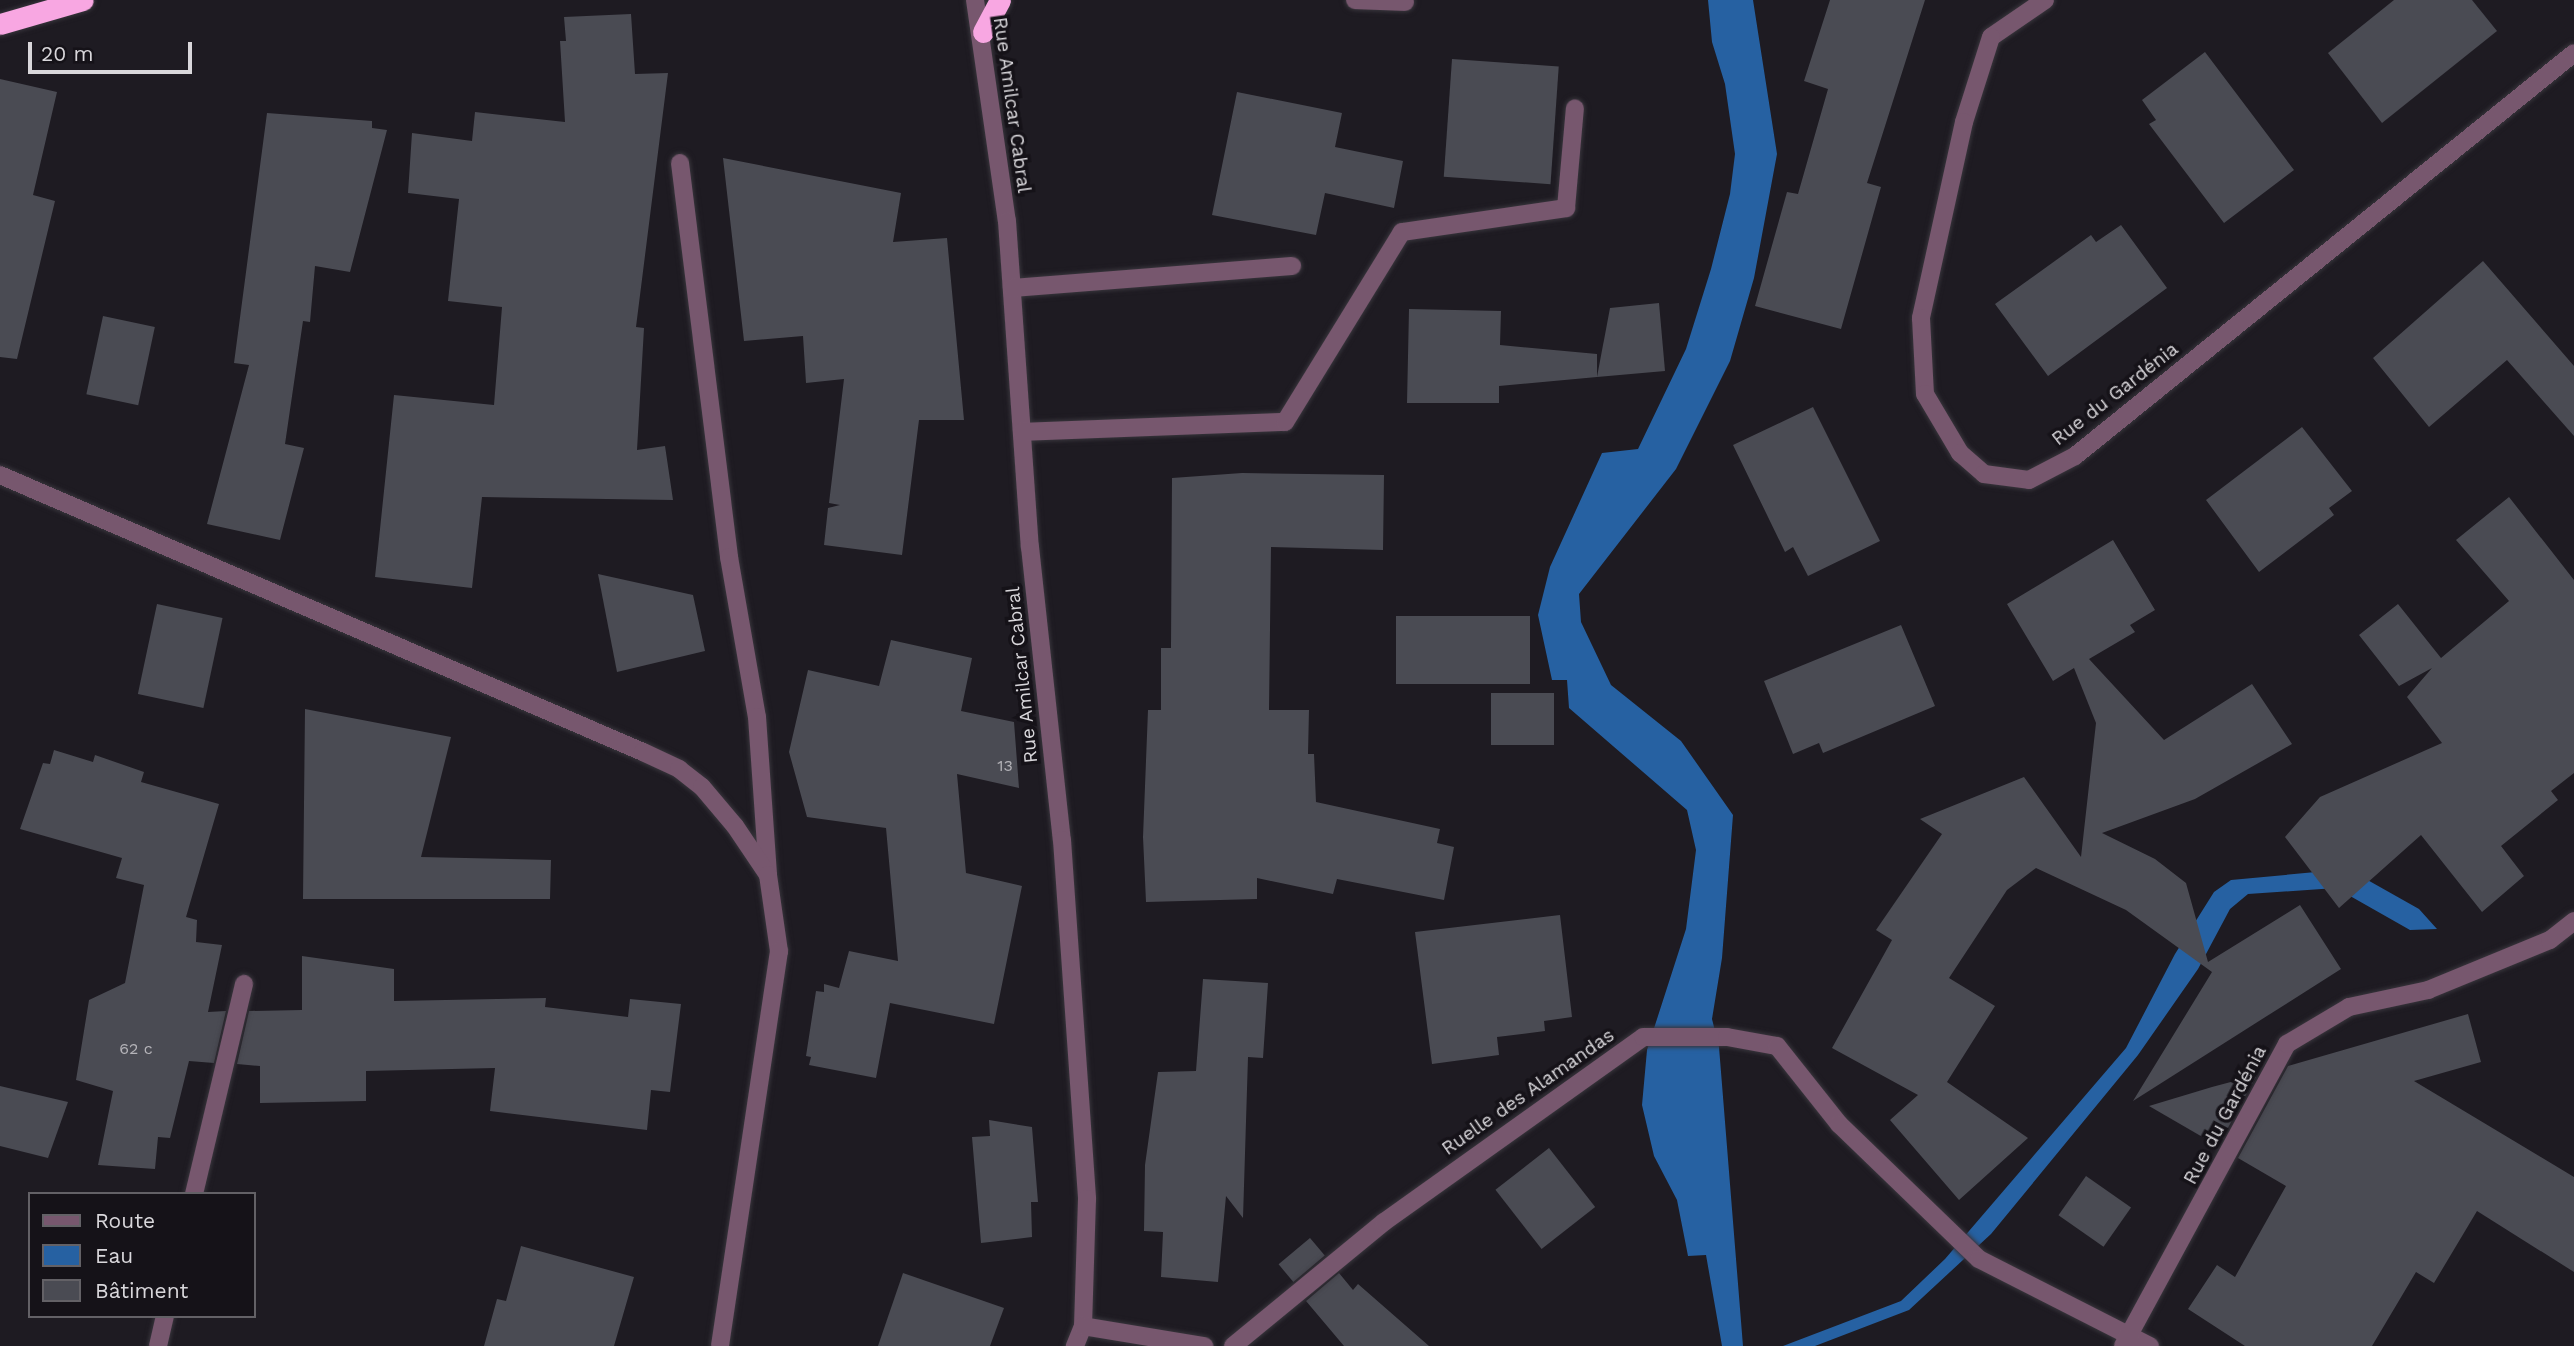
<!DOCTYPE html>
<meta charset="utf-8">
<style>
body{margin:0}
#map{position:relative;width:2574px;height:1346px;overflow:hidden;background:#1e1b22;font-family:"Work Sans",sans-serif}
div>[style]{position:absolute}
.water>*{inset:0;background:#2661a2}
.building>*{inset:0;background:#4a4b53;transform-origin:0 0}
.roads{filter:drop-shadow(0 0 2px #38353c) drop-shadow(0 0 2px #38353c)}
.minor>*{height:18px;margin:-9px;padding:0 9px;transform-origin:9px;border-radius:9px;background:#77576e}
.highway>*{height:21px;margin:-10.5px;padding:0 10.5px;transform-origin:10.5px;border-radius:10.5px;background:#f8a7e2}
span{translate:-50% -50%;white-space:nowrap;text-align:center;line-height:1.15;-webkit-text-stroke:7px #151218;paint-order:stroke}
.number-label{font-size:16px;color:#b5b4b9}
.number-label span{-webkit-text-stroke-width:0}
.street-label{font-size:19px;color:#d9d7db}
.legend{position:absolute;left:28px;top:1192px;width:228px;height:126px;box-sizing:border-box;background:#151218;border:2px solid #636166;margin:0;padding:9px 12px;list-style:none;font-size:21px;color:#d9d7db}
.legend li{display:flex;align-items:center;gap:14px;height:35px}
.legend b{width:35px;border:2px solid #636166}
.scale{position:absolute;left:28px;top:42px;width:164px;height:32px;box-sizing:border-box;border:4px solid #d9d7db;border-top:0;padding-left:9px;font-size:21px;line-height:24px;white-space:nowrap;color:#d9d7db;-webkit-text-stroke:5px #151218;paint-order:stroke}
</style>
<div id="map">
<div class="water">
<div style="clip-path:polygon(1708px 0,1753px 0,1777px 154px,1754px 278px,1730px 361px,1676px 469px,1579px 594px,1581px 622px,1611px 685px,1681px 741px,1733px 815px,1722px 958px,1712px 1019px,1719px 1047px,1743px 1346px,1722px 1346px,1706px 1255px,1688px 1256px,1677px 1200px,1654px 1156px,1642px 1105px,1647px 1050px,1686px 929px,1696px 850px,1687px 810px,1569px 708px,1567px 680px,1552px 680px,1538px 615px,1550px 567px,1602px 453px,1638px 449px,1686px 349px,1711px 269px,1730px 194px,1735px 154px,1725px 84px,1712px 42px)"></div>
<div style="clip-path:polygon(2348px 869px,2419px 909px,2437px 929px,2410px 930px,2336px 888px,2248px 894px,2230px 909px,2198px 969px,2138px 1055px,1991px 1234px,1909px 1310px,1815px 1346px,1783px 1346px,1901px 1301px,1945px 1259px,2126px 1048px,2175px 954px,2214px 892px,2231px 880px)"></div>
</div>
<div class="building">
<div style="clip-path:polygon(1830px 0,1925px 0,1867px 183px,1881px 187px,1841px 329px,1755px 306px,1787px 192px,1798px 194px,1828px 89px,1804px 81px)"></div>
<div style="clip-path:polygon(2394px 0,2472px 0,2497px 31px,2382px 123px,2328px 53px)"></div>
<div style="clip-path:polygon(631px 14px,635px 74px,668px 73px,636px 327px,644px 328px,637px 450px,665px 446px,673px 500px,482px 497px,472px 588px,375px 577px,394px 395px,494px 405px,502px 307px,448px 301px,459px 199px,408px 193px,412px 133px,472px 141px,475px 112px,565px 122px,560px 41px,566px 41px,564px 17px)"></div>
<div style="clip-path:polygon(2205px 52px,2294px 170px,2224px 223px,2149px 124px,2156px 120px,2142px 100px)"></div>
<div style="left:1452px;top:59px;width:107px;height:118px;rotate:4deg"></div>
<div style="clip-path:polygon(0 79px,57px 92px,33px 195px,55px 201px,17px 359px,0 357px)"></div>
<div style="clip-path:polygon(1237px 92px,1342px 113px,1335px 147px,1403px 161px,1394px 208px,1325px 193px,1316px 235px,1212px 215px)"></div>
<div style="clip-path:polygon(267px 113px,372px 121px,372px 128px,387px 130px,350px 272px,315px 266px,310px 322px,303px 321px,285px 444px,304px 448px,280px 540px,207px 524px,249px 365px,234px 363px)"></div>
<div style="clip-path:polygon(723px 158px,901px 193px,893px 242px,947px 238px,964px 420px,919px 420px,902px 555px,824px 545px,828px 508px,840px 505px,829px 503px,844px 379px,806px 383px,803px 336px,744px 341px)"></div>
<div style="clip-path:polygon(2121px 225px,2167px 288px,2048px 376px,1995px 304px,2091px 235px,2096px 242px)"></div>
<div style="clip-path:polygon(2483px 261px,2574px 366px,2574px 436px,2507px 360px,2429px 427px,2373px 358px)"></div>
<div style="clip-path:polygon(1659px 303px,1665px 371px,1597px 377px,1610px 308px)"></div>
<div style="clip-path:polygon(1409px 309px,1501px 311px,1500px 345px,1597px 354px,1597px 377px,1499px 386px,1499px 403px,1407px 403px)"></div>
<div style="left:103px;top:316px;width:53px;height:80px;rotate:12deg"></div>
<div style="clip-path:polygon(1813px 407px,1880px 541px,1808px 576px,1793px 547px,1785px 552px,1733px 445px)"></div>
<div style="clip-path:polygon(2302px 427px,2352px 491px,2329px 508px,2334px 515px,2259px 572px,2206px 500px)"></div>
<div style="clip-path:polygon(1242px 473px,1384px 475px,1383px 550px,1271px 547px,1269px 710px,1309px 710px,1308px 754px,1314px 754px,1316px 802px,1440px 829px,1437px 843px,1454px 847px,1444px 900px,1337px 879px,1333px 894px,1257px 878px,1257px 899px,1146px 902px,1143px 837px,1148px 710px,1161px 710px,1161px 648px,1171px 648px,1172px 478px)"></div>
<div style="clip-path:polygon(2509px 497px,2574px 580px,2574px 773px,2551px 791px,2558px 800px,2501px 846px,2524px 876px,2482px 912px,2421px 835px,2339px 908px,2285px 837px,2320px 797px,2442px 743px,2407px 697px,2432px 668px,2399px 686px,2359px 635px,2398px 604px,2441px 658px,2509px 601px,2456px 540px)"></div>
<div style="clip-path:polygon(2113px 540px,2155px 610px,2130px 625px,2135px 632px,2089px 659px,2164px 740px,2252px 684px,2292px 744px,2195px 799px,2102px 833px,2155px 859px,2186px 883px,2208px 962px,2300px 905px,2341px 969px,2133px 1101px,2212px 972px,2126px 910px,2036px 868px,2007px 890px,1949px 978px,1995px 1006px,1947px 1082px,2028px 1138px,1959px 1200px,1890px 1120px,1918px 1095px,1832px 1048px,1892px 940px,1876px 930px,1942px 834px,1920px 819px,2024px 777px,2081px 857px,2096px 723px,2074px 668px,2053px 681px,2007px 604px)"></div>
<div style="clip-path:polygon(598px 574px,693px 595px,705px 651px,617px 672px)"></div>
<div style="left:157px;top:604px;width:67px;height:92px;rotate:12deg"></div>
<div style="left:1396px;top:616px;width:134px;height:68px"></div>
<div style="clip-path:polygon(1901px 625px,1935px 706px,1823px 753px,1819px 743px,1793px 754px,1764px 681px)"></div>
<div style="clip-path:polygon(891px 640px,972px 658px,961px 711px,1014px 722px,1019px 788px,957px 774px,966px 873px,1022px 886px,994px 1024px,890px 1003px,876px 1078px,809px 1065px,811px 1057px,806px 1056px,816px 991px,824px 992px,824px 984px,839px 988px,849px 951px,898px 961px,886px 828px,807px 817px,789px 752px,808px 670px,879px 686px)"></div>
<div style="left:1491px;top:693px;width:63px;height:52px"></div>
<div style="clip-path:polygon(305px 709px,451px 737px,421px 857px,551px 860px,550px 899px,303px 899px)"></div>
<div style="clip-path:polygon(54px 750px,93px 762px,95px 755px,144px 772px,141px 782px,219px 804px,186px 917px,197px 920px,196px 942px,222px 945px,208px 1012px,226px 1011px,214px 1063px,189px 1061px,170px 1138px,158px 1137px,155px 1169px,98px 1165px,113px 1091px,76px 1080px,89px 1000px,125px 983px,144px 885px,116px 878px,122px 858px,20px 829px,43px 763px,50px 764px)"></div>
<div style="clip-path:polygon(1560px 915px,1572px 1017px,1544px 1021px,1545px 1031px,1497px 1037px,1499px 1055px,1432px 1064px,1415px 932px)"></div>
<div style="clip-path:polygon(302px 956px,394px 969px,394px 1001px,546px 998px,545px 1007px,628px 1017px,630px 999px,681px 1004px,670px 1092px,651px 1090px,647px 1130px,490px 1111px,495px 1068px,366px 1071px,366px 1101px,260px 1103px,260px 1066px,237px 1064px,249px 1011px,302px 1010px)"></div>
<div style="clip-path:polygon(1203px 979px,1268px 983px,1263px 1058px,1248px 1057px,1243px 1218px,1226px 1196px,1218px 1282px,1161px 1277px,1163px 1232px,1144px 1231px,1145px 1165px,1158px 1072px,1196px 1071px)"></div>
<div style="clip-path:polygon(2468px 1014px,2481px 1062px,2414px 1081px,2574px 1177px,2574px 1272px,2477px 1211px,2434px 1283px,2416px 1272px,2372px 1346px,2245px 1346px,2188px 1309px,2217px 1265px,2235px 1277px,2286px 1186px,2238px 1158px,2288px 1066px)"></div>
<div style="clip-path:polygon(2257px 1075px,2218px 1146px,2149px 1106px,2212px 1087px)"></div>
<div style="clip-path:polygon(0 1086px,68px 1102px,48px 1158px,0 1146px)"></div>
<div style="clip-path:polygon(989px 1120px,1032px 1127px,1038px 1202px,1031px 1202px,1032px 1237px,981px 1243px,972px 1137px,990px 1136px)"></div>
<div style="left:1549px;top:1148px;width:75px;height:68px;rotate:52deg"></div>
<div style="left:2086px;top:1176px;width:55px;height:48px;rotate:35deg"></div>
<div style="left:1310px;top:1238px;width:23px;height:41px;rotate:50deg"></div>
<div style="clip-path:polygon(521px 1246px,634px 1277px,614px 1346px,484px 1346px,497px 1299px,506px 1301px)"></div>
<div style="clip-path:polygon(903px 1273px,1004px 1308px,990px 1346px,878px 1346px)"></div>
<div style="clip-path:polygon(1339px 1273px,1353px 1290px,1358px 1284px,1429px 1346px,1344px 1346px,1306px 1301px)"></div>
</div>
<div class="roads">
<div class="minor">
<div style="left:975px;top:0;width:223px;rotate:81.8deg"></div>
<div style="left:1007px;top:221px;width:327px;rotate:86deg"></div>
<div style="left:1030px;top:547px;width:295px;rotate:83.8deg"></div>
<div style="left:1062px;top:840px;width:360px;rotate:86deg"></div>
<div style="left:1087px;top:1199px;width:127px;rotate:91.8deg"></div>
<div style="left:1083px;top:1326px;width:22px;rotate:112deg"></div>
<div style="left:1355px;top:0;width:50px;rotate:2.3deg"></div>
<div style="left:2045px;top:0;width:65px;rotate:145.6deg"></div>
<div style="left:1991px;top:37px;width:89px;rotate:107.6deg"></div>
<div style="left:1964px;top:122px;width:201px;rotate:102.4deg"></div>
<div style="left:1921px;top:318px;width:76px;rotate:87deg"></div>
<div style="left:1925px;top:394px;width:69px;rotate:59.3deg"></div>
<div style="left:1960px;top:453px;width:32px;rotate:41deg"></div>
<div style="left:1984px;top:474px;width:45px;rotate:7.6deg"></div>
<div style="left:2029px;top:480px;width:52px;rotate:-27.6deg"></div>
<div style="left:2075px;top:456px;width:641px;rotate:-38.92deg"></div>
<div style="left:680px;top:163px;width:397px;rotate:82.9deg"></div>
<div style="left:729px;top:557px;width:162px;rotate:80.1deg"></div>
<div style="left:757px;top:717px;width:158px;rotate:86deg"></div>
<div style="left:1012px;top:288px;width:281px;rotate:-4.5deg"></div>
<div style="left:1022px;top:432px;width:263px;rotate:-2.2deg"></div>
<div style="left:1285px;top:422px;width:223px;rotate:-58.4deg"></div>
<div style="left:1402px;top:232px;width:166px;rotate:-8.3deg"></div>
<div style="left:1566px;top:208px;width:100px;rotate:-84.9deg"></div>
<div style="left:0;top:475px;width:700px;rotate:23.31deg"></div>
<div style="left:643px;top:752px;width:40px;rotate:25deg"></div>
<div style="left:679px;top:769px;width:29px;rotate:38deg"></div>
<div style="left:702px;top:787px;width:51px;rotate:49.8deg"></div>
<div style="left:735px;top:826px;width:59px;rotate:56deg"></div>
<div style="left:768px;top:875px;width:77px;rotate:81.8deg"></div>
<div style="left:779px;top:951px;width:399px;rotate:98.5deg"></div>
<div style="left:194px;top:1194px;width:216px;rotate:-76.6deg"></div>
<div style="left:1083px;top:1326px;width:123px;rotate:9.4deg"></div>
<div style="left:158px;top:1346px;width:31px;rotate:-77deg"></div>
<div style="left:1233px;top:1346px;width:195px;rotate:-39.4deg"></div>
<div style="left:1384px;top:1222px;width:318px;rotate:-35.5deg"></div>
<div style="left:1643px;top:1037px;width:84px"></div>
<div style="left:1727px;top:1037px;width:51px;rotate:10.2deg"></div>
<div style="left:1777px;top:1046px;width:100px;rotate:51.5deg"></div>
<div style="left:1839px;top:1124px;width:194px;rotate:44deg"></div>
<div style="left:1979px;top:1259px;width:192px;rotate:27deg"></div>
<div style="left:2123px;top:1346px;width:344px;rotate:-61.5deg"></div>
<div style="left:2287px;top:1044px;width:72px;rotate:-30.8deg"></div>
<div style="left:2349px;top:1007px;width:81px;rotate:-12.1deg"></div>
<div style="left:2428px;top:990px;width:132px;rotate:-22.3deg"></div>
<div style="left:2550px;top:940px;width:31px;rotate:-38deg"></div>
</div>
<div class="highway">
<div style="left:0;top:24px;width:86px;rotate:-16.1deg"></div>
<div style="left:983px;top:32px;width:36px;rotate:-62deg"></div>
</div>
</div>
<div class="number-label">
<span style="left:1005px;top:766px">13</span>
<span style="left:136px;top:1049px">62 c</span>
</div>
<div class="street-label">
<span style="left:1012px;top:105px;rotate:82deg">Rue Amilcar Cabral</span>
<span style="left:2115px;top:394px;rotate:-38deg">Rue du Gardénia</span>
<span style="left:1022px;top:675px;rotate:-96deg">Rue Amilcar Cabral</span>
<span style="left:1528px;top:1092px;rotate:-35deg">Ruelle des Alamandas</span>
<span style="left:2225px;top:1115px;rotate:-62deg">Rue du Gardénia</span>
</div>
<ul class="legend">
<li><b style="height:9px;background:#77576e"></b>Route</li>
<li><b style="height:19px;background:#2661a2"></b>Eau</li>
<li><b style="height:19px;background:#4a4b53"></b>Bâtiment</li>
</ul>
<div class="scale">20 m</div>
</div>
